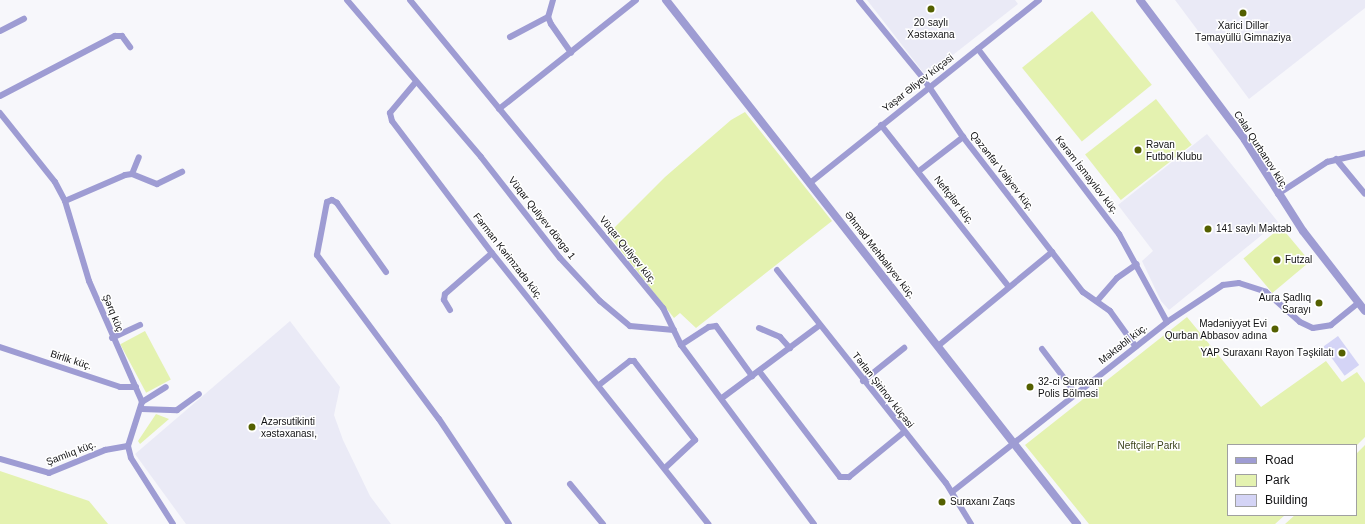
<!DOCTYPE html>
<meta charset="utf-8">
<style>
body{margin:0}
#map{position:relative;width:1365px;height:524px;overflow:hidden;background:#f7f7fb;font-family:Helvetica,sans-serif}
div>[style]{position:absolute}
.built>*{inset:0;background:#eaeaf6}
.green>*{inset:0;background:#e4f2b0;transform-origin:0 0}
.building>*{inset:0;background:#d4d4f6;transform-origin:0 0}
.minor>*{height:6px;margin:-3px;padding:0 3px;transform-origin:3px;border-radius:3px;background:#9e9cd3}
.tertiary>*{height:8px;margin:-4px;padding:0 4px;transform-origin:4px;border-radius:4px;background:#9e9cd3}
.dots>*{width:11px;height:11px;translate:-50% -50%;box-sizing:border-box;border:2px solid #fff;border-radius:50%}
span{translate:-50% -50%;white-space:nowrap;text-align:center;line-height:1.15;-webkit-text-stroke:3px #fff;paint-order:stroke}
.poi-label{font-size:10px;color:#111113}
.left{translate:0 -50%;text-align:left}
.right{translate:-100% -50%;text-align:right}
.street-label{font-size:10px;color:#111113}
.park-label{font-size:10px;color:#3c431c}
.legend{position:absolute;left:1227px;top:444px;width:130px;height:72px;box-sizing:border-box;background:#fff;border:1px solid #a0a0a1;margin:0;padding:5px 7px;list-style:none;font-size:12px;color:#111113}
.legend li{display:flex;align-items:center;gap:8px;height:20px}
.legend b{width:20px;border:1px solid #a0a0a1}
</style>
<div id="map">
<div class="built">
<div style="clip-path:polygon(867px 0,1015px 0,1018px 4px,926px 76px)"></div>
<div style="clip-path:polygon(1175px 0,1365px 0,1365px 8px,1249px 99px)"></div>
<div style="clip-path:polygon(1207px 134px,1278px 222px,1169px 310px,1161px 301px,1142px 261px,1153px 251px,1118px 205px)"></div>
<div style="clip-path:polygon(290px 321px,340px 387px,334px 415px,343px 440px,370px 496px,391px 524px,186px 524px,135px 454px)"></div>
</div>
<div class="green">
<div style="left:1092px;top:11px;width:95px;height:90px;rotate:51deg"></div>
<div style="left:1156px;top:99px;width:58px;height:90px;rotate:52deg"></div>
<div style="clip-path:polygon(745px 112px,832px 221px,696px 328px,680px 313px,674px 318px,608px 234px,665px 177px,731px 120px)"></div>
<div style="left:1281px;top:227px;width:45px;height:49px;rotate:50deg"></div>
<div style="clip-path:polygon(1187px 317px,1261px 407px,1326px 361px,1342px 382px,1357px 372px,1365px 383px,1365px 437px,1356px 446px,1228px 445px,1228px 515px,1285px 515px,1275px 524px,1089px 524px,1025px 445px)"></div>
<div style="left:145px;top:331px;width:55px;height:28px;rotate:62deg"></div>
<div style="clip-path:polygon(156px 414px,169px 419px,140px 444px,138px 441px)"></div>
<div style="clip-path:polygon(1365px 445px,1365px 524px,1285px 524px,1295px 515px,1356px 515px,1356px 454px)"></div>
<div style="clip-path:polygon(0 471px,89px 501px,108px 524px,0 524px)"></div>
</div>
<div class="building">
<div style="left:1338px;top:336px;width:36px;height:18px;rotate:54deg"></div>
</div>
<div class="minor">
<div style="left:347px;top:0;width:206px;rotate:49.5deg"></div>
<div style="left:481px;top:157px;width:128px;rotate:52deg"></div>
<div style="left:560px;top:258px;width:59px;rotate:47.1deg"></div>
<div style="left:600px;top:301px;width:39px;rotate:40deg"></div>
<div style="left:630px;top:326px;width:44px;rotate:5.2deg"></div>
<div style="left:410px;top:0;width:399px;rotate:50.6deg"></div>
<div style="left:663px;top:308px;width:41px;rotate:64.1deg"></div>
<div style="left:681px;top:345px;width:223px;rotate:53.4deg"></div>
<div style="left:553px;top:0;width:18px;rotate:106deg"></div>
<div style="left:548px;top:17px;width:8px;rotate:67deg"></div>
<div style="left:551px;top:24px;width:35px;rotate:55deg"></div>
<div style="left:859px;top:0;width:101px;rotate:50.6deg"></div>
<div style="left:923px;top:78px;width:71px;rotate:55.9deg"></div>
<div style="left:963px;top:137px;width:196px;rotate:52.3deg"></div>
<div style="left:1083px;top:292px;width:33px;rotate:35deg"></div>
<div style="left:1110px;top:311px;width:44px;rotate:54.2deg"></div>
<div style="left:0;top:31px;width:27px;rotate:-27deg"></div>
<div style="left:510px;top:37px;width:43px;rotate:-27.8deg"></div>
<div style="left:978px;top:49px;width:233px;rotate:52.7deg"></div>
<div style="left:1119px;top:234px;width:100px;rotate:61.4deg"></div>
<div style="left:415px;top:83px;width:39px;rotate:130deg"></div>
<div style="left:390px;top:113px;width:8px;rotate:76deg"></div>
<div style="left:392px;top:121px;width:166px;rotate:52.9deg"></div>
<div style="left:492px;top:253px;width:347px;rotate:51.4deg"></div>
<div style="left:0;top:96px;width:130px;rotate:-27.6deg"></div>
<div style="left:115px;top:36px;width:7px"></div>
<div style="left:122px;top:36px;width:14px;rotate:54deg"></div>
<div style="left:499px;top:109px;width:175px;rotate:-38.5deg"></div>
<div style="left:0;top:113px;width:88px;rotate:51.4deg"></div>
<div style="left:55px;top:182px;width:21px;rotate:62deg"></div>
<div style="left:65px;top:201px;width:84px;rotate:73.3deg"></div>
<div style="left:89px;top:281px;width:132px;rotate:66.3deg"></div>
<div style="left:142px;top:402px;width:46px;rotate:107.7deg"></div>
<div style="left:128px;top:446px;width:12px;rotate:76deg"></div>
<div style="left:131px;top:458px;width:78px;rotate:57.5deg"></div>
<div style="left:881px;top:125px;width:206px;rotate:51.7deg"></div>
<div style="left:1336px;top:159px;width:45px;rotate:50.4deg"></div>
<div style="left:919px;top:171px;width:56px;rotate:-37.7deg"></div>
<div style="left:132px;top:174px;width:18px;rotate:-68deg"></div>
<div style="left:810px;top:183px;width:293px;rotate:-38.6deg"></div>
<div style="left:1278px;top:194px;width:59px;rotate:-33.1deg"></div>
<div style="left:1327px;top:162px;width:39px;rotate:-13deg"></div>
<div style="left:65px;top:201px;width:65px;rotate:-23.4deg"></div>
<div style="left:125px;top:175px;width:7px;rotate:-8deg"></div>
<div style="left:132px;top:174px;width:27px;rotate:22deg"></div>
<div style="left:157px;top:184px;width:28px;rotate:-26deg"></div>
<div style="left:777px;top:270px;width:272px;rotate:51.6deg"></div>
<div style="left:946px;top:483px;width:48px;rotate:58.6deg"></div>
<div style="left:386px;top:272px;width:85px;rotate:-125.4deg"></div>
<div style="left:337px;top:203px;width:6px;rotate:-149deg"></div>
<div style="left:332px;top:200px;width:5px;rotate:158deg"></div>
<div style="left:327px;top:202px;width:54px;rotate:100.7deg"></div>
<div style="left:317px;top:255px;width:204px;rotate:53.4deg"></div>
<div style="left:439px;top:419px;width:126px;rotate:56.3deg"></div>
<div style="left:1097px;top:301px;width:30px;rotate:-49deg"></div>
<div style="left:1117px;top:278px;width:24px;rotate:-35deg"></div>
<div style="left:450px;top:310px;width:12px;rotate:-121deg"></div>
<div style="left:444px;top:300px;width:6px;rotate:-81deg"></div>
<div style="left:445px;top:294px;width:62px;rotate:-41.1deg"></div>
<div style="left:759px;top:328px;width:23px;rotate:23deg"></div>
<div style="left:780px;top:337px;width:15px;rotate:48deg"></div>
<div style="left:112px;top:338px;width:31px;rotate:-25deg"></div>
<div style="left:681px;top:345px;width:33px;rotate:-33deg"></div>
<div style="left:709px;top:327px;width:7px;rotate:-8deg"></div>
<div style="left:716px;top:326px;width:62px;rotate:54.2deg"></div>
<div style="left:938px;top:346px;width:148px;rotate:-39.5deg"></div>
<div style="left:0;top:347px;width:126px;rotate:18.4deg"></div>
<div style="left:120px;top:387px;width:16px"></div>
<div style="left:1042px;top:349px;width:56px;rotate:52.9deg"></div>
<div style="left:759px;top:371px;width:133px;rotate:52.6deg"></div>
<div style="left:840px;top:477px;width:9px"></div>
<div style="left:849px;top:477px;width:71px;rotate:-39.3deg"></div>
<div style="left:863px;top:381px;width:53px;rotate:-38.8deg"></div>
<div style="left:599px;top:385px;width:39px;rotate:-38deg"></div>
<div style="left:630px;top:361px;width:4px"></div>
<div style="left:634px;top:361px;width:100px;rotate:52.3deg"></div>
<div style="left:695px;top:440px;width:41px;rotate:137deg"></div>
<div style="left:722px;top:398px;width:122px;rotate:-36.7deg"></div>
<div style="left:142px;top:402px;width:28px;rotate:-32deg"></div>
<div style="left:142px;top:409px;width:35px;rotate:2deg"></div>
<div style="left:177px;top:410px;width:27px;rotate:-36deg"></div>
<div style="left:0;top:459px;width:51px;rotate:15.9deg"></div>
<div style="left:49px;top:473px;width:61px;rotate:-22.3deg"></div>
<div style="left:105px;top:450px;width:23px;rotate:-10deg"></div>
<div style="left:570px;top:484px;width:52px;rotate:50.5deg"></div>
<div style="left:952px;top:492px;width:274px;rotate:-38.3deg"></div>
<div style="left:1167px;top:322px;width:67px;rotate:-33.5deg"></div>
<div style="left:1223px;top:285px;width:16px;rotate:-7deg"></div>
<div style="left:1239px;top:283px;width:28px;rotate:18deg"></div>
<div style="left:1266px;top:292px;width:45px;rotate:41.4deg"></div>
<div style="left:1300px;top:322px;width:14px;rotate:25deg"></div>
<div style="left:1313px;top:328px;width:18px;rotate:-9deg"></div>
<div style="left:1331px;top:325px;width:35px;rotate:-39deg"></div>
</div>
<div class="tertiary">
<div style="left:666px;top:0;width:666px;rotate:51.89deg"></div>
<div style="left:1140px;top:0;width:175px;rotate:53.1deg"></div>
<div style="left:1245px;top:140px;width:108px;rotate:57.5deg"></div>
<div style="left:1303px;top:231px;width:101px;rotate:52.2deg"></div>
</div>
<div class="dots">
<div style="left:931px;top:9px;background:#546000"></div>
<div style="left:1243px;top:13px;background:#546000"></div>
<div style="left:1138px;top:150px;background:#546000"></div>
<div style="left:1208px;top:229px;background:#546000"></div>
<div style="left:1277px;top:260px;background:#546000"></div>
<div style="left:1319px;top:303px;background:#546000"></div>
<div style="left:1275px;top:329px;background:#546000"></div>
<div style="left:1342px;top:353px;background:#546000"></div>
<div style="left:1030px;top:387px;background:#546000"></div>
<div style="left:252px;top:427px;background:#546000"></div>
<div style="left:942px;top:502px;background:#546000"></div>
</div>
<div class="poi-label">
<span style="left:931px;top:28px">20 saylı<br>Xəstəxana</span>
<span style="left:1243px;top:31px">Xarici Dillər<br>Təmayüllü Gimnaziya</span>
<span class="left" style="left:1146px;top:150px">Rəvan<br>Futbol Klubu</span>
<span class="left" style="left:1216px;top:229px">141 saylı Məktəb</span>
<span class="left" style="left:1285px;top:260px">Futzal</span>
<span class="right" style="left:1311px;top:303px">Aura Şadlıq<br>Sarayı</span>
<span class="right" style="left:1267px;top:329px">Mədəniyyət Evi<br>Qurban Abbasov adına</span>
<span class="right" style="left:1334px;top:353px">YAP Suraxanı Rayon Təşkilatı</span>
<span class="left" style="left:1038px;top:387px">32-ci Suraxanı<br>Polis Bölməsi</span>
<span class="left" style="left:261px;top:427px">Azərsutikinti<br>xəstəxanası,</span>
<span class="left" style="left:950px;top:502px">Suraxanı Zaqs</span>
</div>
<div class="street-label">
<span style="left:918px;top:83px;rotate:-38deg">Yaşar Əliyev küçəsi</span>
<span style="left:1261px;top:150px;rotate:57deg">Cəlal Qurbanov küç.</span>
<span style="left:1002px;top:171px;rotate:52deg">Qəzənfər Vəliyev küç.</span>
<span style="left:1087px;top:175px;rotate:52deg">Kərəm İsmayılov küç.</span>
<span style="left:954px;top:200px;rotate:52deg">Neftçilər küç.</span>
<span style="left:542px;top:218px;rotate:52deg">Vüqar Quliyev döngə 1</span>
<span style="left:628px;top:250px;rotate:51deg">Vüqar Quliyev küç.</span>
<span style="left:880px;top:255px;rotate:52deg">Əhməd Mehbalıyev küç.</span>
<span style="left:508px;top:256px;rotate:52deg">Fərman Kərimzadə küç.</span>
<span style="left:113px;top:313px;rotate:68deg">Şərq küç</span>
<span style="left:1123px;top:344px;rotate:-38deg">Məktəbli küç.</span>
<span style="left:71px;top:360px;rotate:18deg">Birlik küç.</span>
<span style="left:883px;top:390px;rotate:52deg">Tərlan Şirinov küçəsi</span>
<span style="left:71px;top:453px;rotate:-21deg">Şamlıq küç.</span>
</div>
<div class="park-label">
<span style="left:1149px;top:446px">Neftçilər Parkı</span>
</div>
<ul class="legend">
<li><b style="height:5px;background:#9e9cd3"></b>Road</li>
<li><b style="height:11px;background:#e4f2b0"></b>Park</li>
<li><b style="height:11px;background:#d4d4f6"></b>Building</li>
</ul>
</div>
